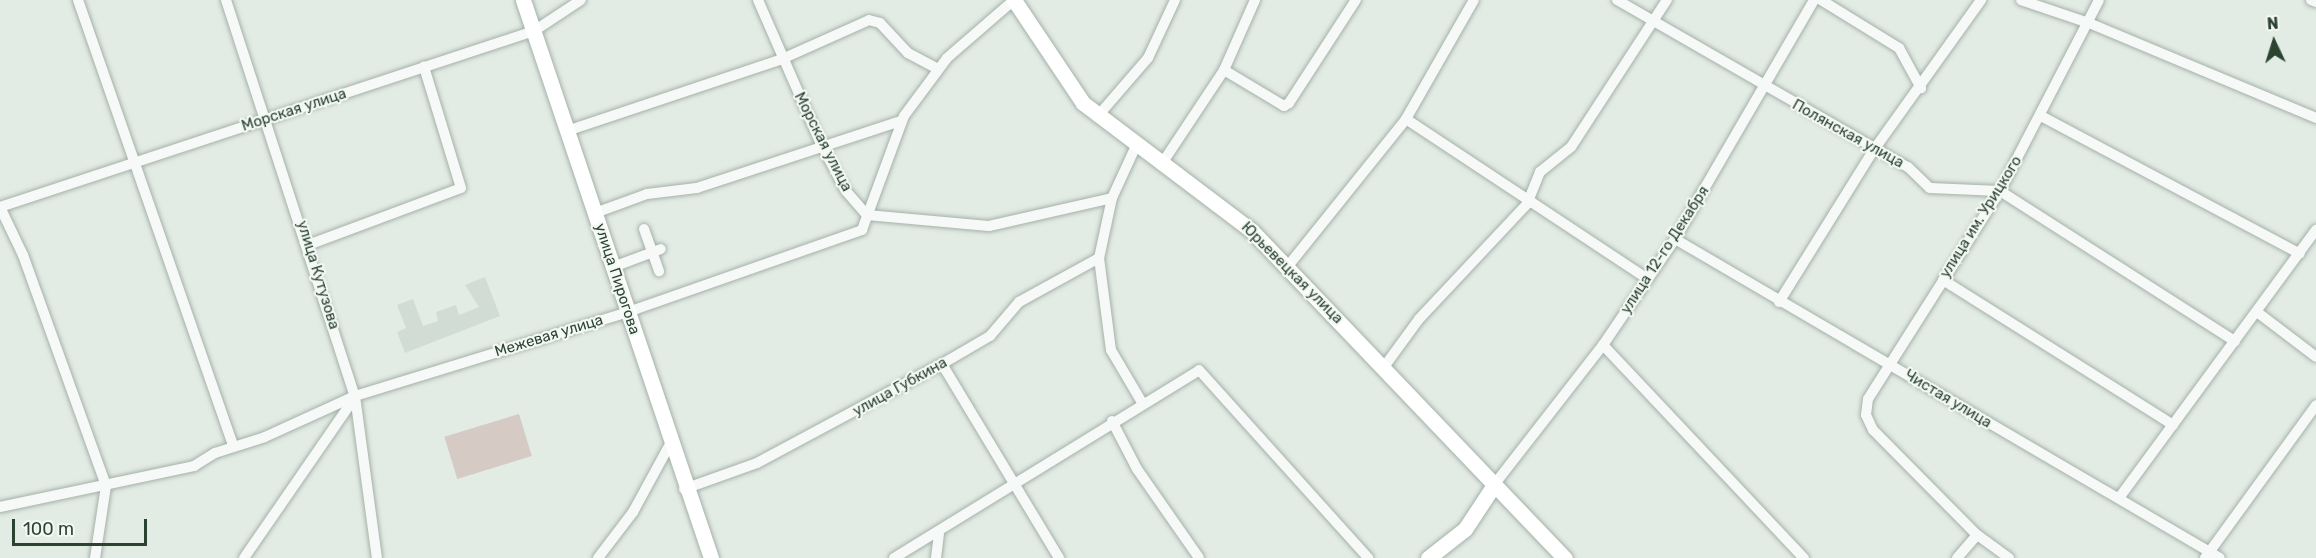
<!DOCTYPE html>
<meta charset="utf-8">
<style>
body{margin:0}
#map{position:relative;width:2316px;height:558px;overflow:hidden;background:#e3ebe5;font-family:Rubik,sans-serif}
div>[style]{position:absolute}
.built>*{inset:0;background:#d1ddd4}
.green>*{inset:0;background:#d5cac4;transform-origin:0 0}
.roads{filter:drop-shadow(0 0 2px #a4b2a8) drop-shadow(0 0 2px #a4b2a8)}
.street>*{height:10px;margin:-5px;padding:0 5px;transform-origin:5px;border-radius:5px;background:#f6f9f7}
.secondary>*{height:15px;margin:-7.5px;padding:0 7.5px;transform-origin:7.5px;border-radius:7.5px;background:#fff}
span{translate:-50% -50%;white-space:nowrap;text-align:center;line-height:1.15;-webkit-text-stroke:4.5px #f3f8f4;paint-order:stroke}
.street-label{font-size:15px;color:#2b4331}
.north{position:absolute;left:2244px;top:12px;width:60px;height:60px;-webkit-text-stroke:4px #f3f8f4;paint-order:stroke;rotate:356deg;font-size:16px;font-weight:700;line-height:24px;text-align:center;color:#2b4331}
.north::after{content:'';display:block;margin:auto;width:21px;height:27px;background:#2b4331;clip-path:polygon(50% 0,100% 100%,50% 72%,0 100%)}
.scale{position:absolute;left:12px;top:519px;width:135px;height:27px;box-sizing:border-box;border:3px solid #2b4331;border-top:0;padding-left:8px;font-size:18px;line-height:21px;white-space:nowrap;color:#2b4331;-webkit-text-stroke:4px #f3f8f4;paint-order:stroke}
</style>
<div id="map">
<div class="built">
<div style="clip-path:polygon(485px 277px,500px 316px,405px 353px,397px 332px,406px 328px,397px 305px,413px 299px,423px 326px,438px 321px,436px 312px,456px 305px,459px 315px,479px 307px,465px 285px)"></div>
</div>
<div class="green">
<div style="left:519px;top:414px;width:44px;height:78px;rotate:73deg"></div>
</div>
<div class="roads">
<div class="street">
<div style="left:78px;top:0;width:472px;rotate:70.8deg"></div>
<div style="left:226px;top:0;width:416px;rotate:72deg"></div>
<div style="left:355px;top:396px;width:163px;rotate:82.3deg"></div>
<div style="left:758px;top:0;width:157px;rotate:66.4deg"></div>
<div style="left:821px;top:144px;width:53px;rotate:62deg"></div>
<div style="left:846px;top:191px;width:32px;rotate:49deg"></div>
<div style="left:867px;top:215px;width:122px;rotate:5.2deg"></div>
<div style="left:989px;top:226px;width:126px;rotate:-12.8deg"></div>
<div style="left:1617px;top:0;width:336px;rotate:29.9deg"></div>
<div style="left:1908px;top:167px;width:30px;rotate:44deg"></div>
<div style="left:1930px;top:188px;width:70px;rotate:2.5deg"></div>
<div style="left:2000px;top:191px;width:279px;rotate:32.6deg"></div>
<div style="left:1821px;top:0;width:92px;rotate:31.6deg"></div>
<div style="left:1899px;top:48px;width:46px;rotate:61.2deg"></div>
<div style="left:2021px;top:0;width:72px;rotate:18.7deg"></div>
<div style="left:2089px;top:23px;width:246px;rotate:22.7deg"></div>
<div style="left:2311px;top:0;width:5px;rotate:22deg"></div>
<div style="left:1224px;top:70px;width:70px;rotate:31deg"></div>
<div style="left:1284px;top:106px;width:6px;rotate:-31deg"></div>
<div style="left:1289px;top:103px;width:123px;rotate:-57deg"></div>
<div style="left:2041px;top:116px;width:293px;rotate:28deg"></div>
<div style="left:1097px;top:117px;width:78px;rotate:-49.2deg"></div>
<div style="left:1148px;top:58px;width:64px;rotate:-65deg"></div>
<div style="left:1406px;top:119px;width:290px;rotate:33.5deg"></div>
<div style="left:567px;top:131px;width:227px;rotate:-18.5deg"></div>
<div style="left:782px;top:59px;width:95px;rotate:-24.1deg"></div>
<div style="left:869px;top:20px;width:11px;rotate:15deg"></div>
<div style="left:880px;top:23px;width:41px;rotate:47deg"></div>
<div style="left:908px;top:53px;width:34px;rotate:28deg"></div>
<div style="left:1135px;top:148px;width:55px;rotate:114.7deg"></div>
<div style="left:1112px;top:198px;width:61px;rotate:102.2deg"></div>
<div style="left:1099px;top:258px;width:93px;rotate:82.6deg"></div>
<div style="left:1111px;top:350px;width:59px;rotate:59.5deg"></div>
<div style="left:1161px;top:165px;width:114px;rotate:-56.4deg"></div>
<div style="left:1224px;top:70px;width:77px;rotate:-66.1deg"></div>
<div style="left:0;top:207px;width:562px;rotate:-18.24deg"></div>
<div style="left:534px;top:31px;width:56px;rotate:-33.4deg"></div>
<div style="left:0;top:207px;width:53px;rotate:64.4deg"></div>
<div style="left:23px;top:255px;width:245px;rotate:70.2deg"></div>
<div style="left:106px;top:486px;width:73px;rotate:98.7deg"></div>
<div style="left:595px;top:213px;width:55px;rotate:-20.1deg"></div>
<div style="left:647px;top:194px;width:50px;rotate:-6.8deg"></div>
<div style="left:697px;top:188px;width:215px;rotate:-18.2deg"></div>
<div style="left:644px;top:229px;width:45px;rotate:70.3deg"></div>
<div style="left:1675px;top:239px;width:631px;rotate:30.34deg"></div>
<div style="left:308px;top:245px;width:163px;rotate:-20.4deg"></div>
<div style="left:461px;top:188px;width:127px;rotate:-107deg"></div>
<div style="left:1288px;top:266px;width:189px;rotate:-51.2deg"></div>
<div style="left:1406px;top:119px;width:137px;rotate:-60.3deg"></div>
<div style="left:613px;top:267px;width:51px;rotate:-20.6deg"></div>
<div style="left:1943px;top:280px;width:272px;rotate:32.2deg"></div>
<div style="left:1779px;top:302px;width:178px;rotate:-58.1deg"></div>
<div style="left:1873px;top:151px;width:186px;rotate:-54.4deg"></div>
<div style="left:2257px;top:312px;width:74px;rotate:37.3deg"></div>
<div style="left:1603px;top:345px;width:293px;rotate:46.7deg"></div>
<div style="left:942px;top:364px;width:227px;rotate:58.9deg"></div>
<div style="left:1384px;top:367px;width:59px;rotate:-53.9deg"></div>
<div style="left:1419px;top:319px;width:158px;rotate:-46.8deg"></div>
<div style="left:1527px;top:204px;width:35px;rotate:-68deg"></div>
<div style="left:1540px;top:172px;width:40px;rotate:-39deg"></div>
<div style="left:1571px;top:147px;width:176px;rotate:-56.9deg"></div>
<div style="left:1112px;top:421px;width:54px;rotate:62.5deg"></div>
<div style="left:1137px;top:469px;width:108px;rotate:55.1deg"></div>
<div style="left:1494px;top:485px;width:177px;rotate:-52.1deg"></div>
<div style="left:1603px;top:345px;width:128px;rotate:-55.8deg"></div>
<div style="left:1675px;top:239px;width:276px;rotate:-59.8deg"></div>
<div style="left:684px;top:489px;width:77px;rotate:-19.6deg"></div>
<div style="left:757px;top:463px;width:210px;rotate:-28.2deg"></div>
<div style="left:942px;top:364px;width:56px;rotate:-30.3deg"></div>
<div style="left:990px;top:336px;width:45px;rotate:-49.5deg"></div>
<div style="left:1019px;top:302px;width:91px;rotate:-28.8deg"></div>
<div style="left:2119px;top:498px;width:333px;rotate:-53.7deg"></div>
<div style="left:0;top:507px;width:198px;rotate:-11.9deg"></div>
<div style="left:194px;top:466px;width:25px;rotate:-32deg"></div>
<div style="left:215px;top:453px;width:52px;rotate:-17.7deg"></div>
<div style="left:265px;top:437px;width:99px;rotate:-24.5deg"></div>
<div style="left:355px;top:396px;width:286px;rotate:-17.1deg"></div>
<div style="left:628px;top:312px;width:248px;rotate:-19.3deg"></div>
<div style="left:862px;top:230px;width:121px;rotate:-69.8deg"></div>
<div style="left:904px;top:116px;width:72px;rotate:-53.4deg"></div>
<div style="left:947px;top:58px;width:89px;rotate:-40.9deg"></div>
<div style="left:244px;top:558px;width:196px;rotate:-55.4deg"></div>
<div style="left:598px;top:558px;width:58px;rotate:-52.7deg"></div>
<div style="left:633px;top:512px;width:75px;rotate:-61.4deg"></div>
<div style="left:894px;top:558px;width:358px;rotate:-31.6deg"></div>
<div style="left:1199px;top:370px;width:253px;rotate:48deg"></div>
<div style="left:936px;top:558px;width:24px;rotate:-83deg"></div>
<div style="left:1957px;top:558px;width:30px;rotate:-49deg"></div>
<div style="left:2009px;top:558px;width:39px;rotate:-144deg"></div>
<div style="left:1977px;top:535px;width:148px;rotate:-134.7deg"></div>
<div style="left:1873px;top:430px;width:17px;rotate:-115deg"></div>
<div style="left:1866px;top:415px;width:16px;rotate:-83deg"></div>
<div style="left:1868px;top:399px;width:246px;rotate:-57.6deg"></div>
<div style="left:2000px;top:191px;width:215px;rotate:-62.6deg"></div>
<div style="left:2205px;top:558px;width:189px;rotate:-54deg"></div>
</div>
<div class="secondary">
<div style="left:523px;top:0;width:589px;rotate:71.38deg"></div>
<div style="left:1014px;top:0;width:124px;rotate:56.2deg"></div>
<div style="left:1083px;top:103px;width:212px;rotate:37.1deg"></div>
<div style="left:1252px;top:231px;width:453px;rotate:46.3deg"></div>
<div style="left:1428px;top:558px;width:47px;rotate:-38.1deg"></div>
<div style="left:1465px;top:529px;width:53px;rotate:-56.6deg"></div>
</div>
</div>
<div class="street-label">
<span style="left:294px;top:110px;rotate:-18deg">Морская улица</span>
<span style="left:1848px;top:134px;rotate:29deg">Полянская улица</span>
<span style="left:823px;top:142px;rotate:63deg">Морская улица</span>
<span style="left:1981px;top:217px;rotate:-58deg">улица им. Урицкого</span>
<span style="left:1665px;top:250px;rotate:-57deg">улица 12-го Декабря</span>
<span style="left:1292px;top:273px;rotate:45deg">Юрьевецкая улица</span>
<span style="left:318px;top:275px;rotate:73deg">улица Кутузова</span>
<span style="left:617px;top:279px;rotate:72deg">улица Пирогова</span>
<span style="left:549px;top:336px;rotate:-17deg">Межевая улица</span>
<span style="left:900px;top:387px;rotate:-29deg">улица Губкина</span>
<span style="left:1948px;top:399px;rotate:31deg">Чистая улица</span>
</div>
<div class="north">N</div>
<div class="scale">100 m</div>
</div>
